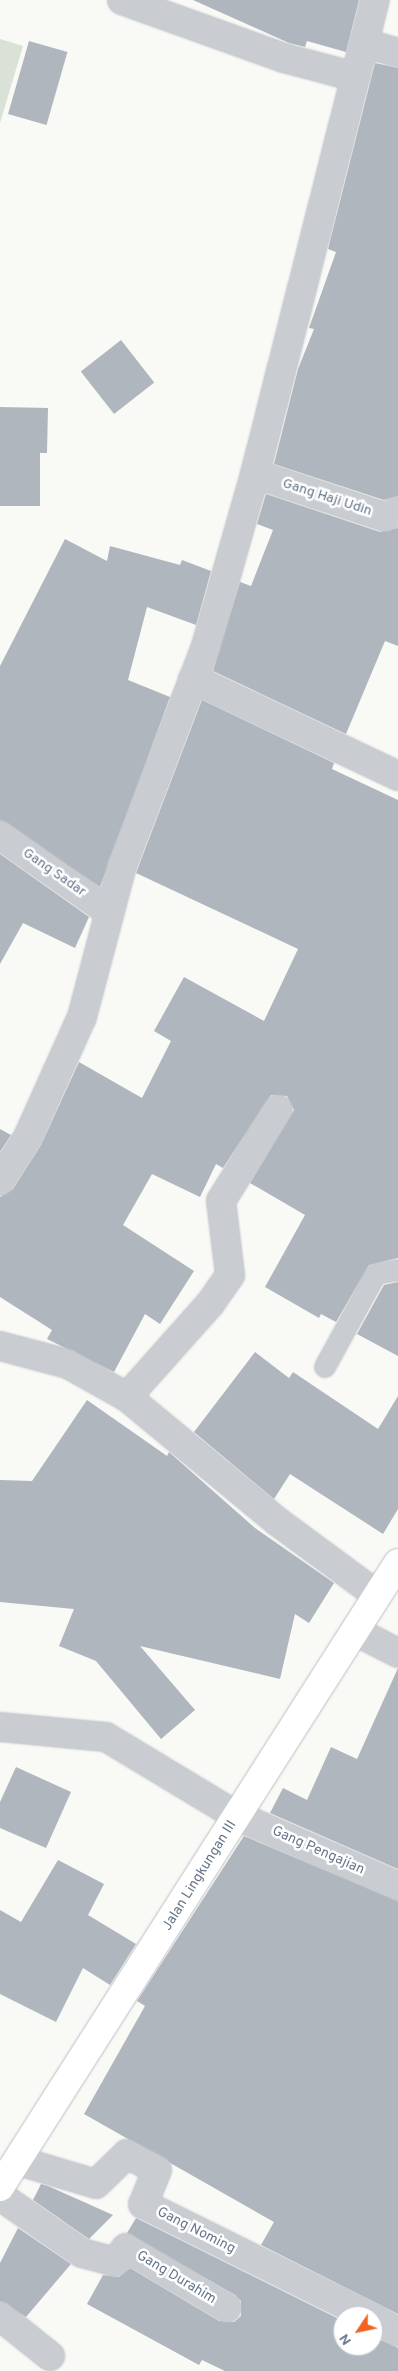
<!DOCTYPE html>
<style>
body{margin:0}
#map{position:relative;width:398px;height:2371px;overflow:hidden;background:#f9f9f6;font-family:Overpass,sans-serif}
div>[style]{position:absolute}
.green>*{inset:0;background:#dae1d7}
.building>*{inset:0;background:#afb6be;transform-origin:0 0}
.roads{filter:drop-shadow(0 0 1px #bbbfc5) drop-shadow(0 0 1px #bbbfc5)}
.lane>*{height:20px;margin:-10px;padding:0 10px;transform-origin:10px;border-radius:10px;background:#c9ccd0}
.street>*{height:28px;margin:-14px;padding:0 14px;transform-origin:14px;border-radius:14px;background:#c9ccd0}
.secondary>*{height:28px;margin:-14px;padding:0 14px;transform-origin:14px;border-radius:14px;background:#fff}
span{translate:-50% -50%;white-space:nowrap;text-align:center;line-height:1.15;-webkit-text-stroke:5px #fff;paint-order:stroke}
.street-label{font-size:14px;color:#66768a}
.north{position:absolute;left:333px;top:2306px;width:50px;height:50px;box-sizing:border-box;background:#fff;border:1px solid #c2c8d0;border-radius:50%;rotate:236deg;font-size:14px;font-weight:700;line-height:20px;text-align:center;color:#66768a}
.north::after{content:'';display:block;margin:auto;width:18px;height:22px;background:#f1631f;clip-path:polygon(50% 0,100% 100%,50% 72%,0 100%)}
</style>
<div id="map">
<div class="green">
<div style="clip-path:polygon(0 39px,23px 46px,0 123px)"></div>
</div>
<div class="building">
<div style="clip-path:polygon(193px 0,359px 0,346px 52px,307px 41px,305px 47px,289px 43px)"></div>
<div style="left:29px;top:41px;width:40px;height:76px;rotate:16deg"></div>
<div style="clip-path:polygon(375px 63px,398px 68px,398px 496px,384px 500px,274px 464px,298px 369px,314px 329px,309px 328px,336px 252px,328px 249px)"></div>
<div style="left:121px;top:340px;width:54px;height:51px;rotate:52deg"></div>
<div style="clip-path:polygon(0 407px,48px 408px,47px 453px,40px 453px,40px 506px,0 506px)"></div>
<div style="clip-path:polygon(266px 494px,380px 532px,398px 528px,398px 646px,385px 641px,346px 734px,213px 671px,240px 582px,251px 586px,273px 530px,257px 524px)"></div>
<div style="clip-path:polygon(65px 539px,107px 561px,110px 546px,180px 565px,182px 560px,211px 571px,196px 625px,147px 607px,128px 680px,170px 697px,100px 887px,0 820px,0 666px)"></div>
<div style="clip-path:polygon(202px 700px,334px 763px,332px 769px,398px 800px,398px 1258px,369px 1265px,336px 1322px,321px 1314px,319px 1318px,265px 1287px,305px 1215px,250px 1183px,294px 1110px,287px 1096px,271px 1095px,223px 1168px,216px 1164px,200px 1197px,152px 1174px,123px 1225px,194px 1271px,160px 1324px,145px 1314px,114px 1372px,47px 1339px,52px 1330px,0 1297px,0 1197px,13px 1189px,41px 1145px,79px 1062px,142px 1098px,171px 1041px,154px 1031px,184px 977px,264px 1021px,298px 949px,136px 873px)"></div>
<div style="clip-path:polygon(0 854px,89px 917px,75px 948px,23px 923px,0 964px)"></div>
<div style="clip-path:polygon(0 1129px,11px 1135px,0 1152px)"></div>
<div style="clip-path:polygon(398px 1282px,398px 1356px,357px 1334px,384px 1285px)"></div>
<div style="clip-path:polygon(255px 1352px,289px 1378px,293px 1372px,378px 1429px,398px 1396px,398px 1509px,383px 1534px,290px 1474px,274px 1499px,194px 1432px)"></div>
<div style="clip-path:polygon(87px 1400px,167px 1456px,169px 1452px,255px 1528px,334px 1583px,309px 1623px,295px 1614px,280px 1679px,140px 1646px,195px 1710px,161px 1739px,96px 1661px,59px 1646px,74px 1609px,0 1602px,0 1480px,32px 1481px)"></div>
<div style="clip-path:polygon(398px 1668px,398px 1869px,270px 1813px,283px 1788px,307px 1800px,331px 1747px,357px 1759px)"></div>
<div style="clip-path:polygon(16px 1767px,71px 1792px,46px 1848px,0 1828px,0 1802px)"></div>
<div style="clip-path:polygon(244px 1836px,398px 1901px,398px 2314px,261px 2245px,274px 2222px,84px 2114px,145px 2006px,137px 2001px)"></div>
<div style="clip-path:polygon(58px 1860px,104px 1884px,88px 1915px,136px 1944px,110px 1985px,83px 1968px,56px 2022px,0 1994px,0 1910px,21px 1922px)"></div>
<div style="clip-path:polygon(41px 2184px,48px 2186px,113px 2215px,89px 2239px,33px 2200px)"></div>
<div style="clip-path:polygon(136px 2218px,343px 2321px,343px 2346px,373px 2346px,373px 2336px,398px 2348px,398px 2371px,225px 2371px,202px 2360px,199px 2365px,87px 2304px,103px 2275px,119px 2277px,130px 2268px,219px 2321px,234px 2322px,241px 2316px,241px 2301px,235px 2295px,127px 2233px)"></div>
<div style="clip-path:polygon(18px 2228px,71px 2264px,26px 2317px,0 2301px,0 2263px)"></div>
</div>
<div class="roads">
<div class="lane">
<div style="left:325px;top:1367px;width:106px;rotate:-61.3deg"></div>
<div style="left:376px;top:1274px;width:22px;rotate:-10deg"></div>
</div>
<div class="street">
<div style="left:122px;top:0;width:172px;rotate:19.7deg"></div>
<div style="left:284px;top:58px;width:74px;rotate:14.8deg"></div>
<div style="left:364px;top:43px;width:35px;rotate:16deg"></div>
<div style="left:255px;top:474px;width:137px;rotate:18.3deg"></div>
<div style="left:385px;top:517px;width:14px;rotate:-25deg"></div>
<div style="left:193px;top:679px;width:227px;rotate:25.3deg"></div>
<div style="left:0;top:835px;width:132px;rotate:35.1deg"></div>
<div style="left:0;top:1181px;width:52px;rotate:-57.5deg"></div>
<div style="left:28px;top:1137px;width:132px;rotate:-65.8deg"></div>
<div style="left:82px;top:1017px;width:156px;rotate:-75.2deg"></div>
<div style="left:122px;top:866px;width:235px;rotate:-69.1deg"></div>
<div style="left:206px;top:646px;width:179px;rotate:-74.1deg"></div>
<div style="left:255px;top:474px;width:489px;rotate:-75.8deg"></div>
<div style="left:0;top:1346px;width:70px;rotate:14.8deg"></div>
<div style="left:68px;top:1364px;width:68px;rotate:29.2deg"></div>
<div style="left:127px;top:1397px;width:196px;rotate:39.6deg"></div>
<div style="left:278px;top:1522px;width:123px;rotate:36.4deg"></div>
<div style="left:127px;top:1397px;width:125px;rotate:-48.3deg"></div>
<div style="left:210px;top:1304px;width:35px;rotate:-55deg"></div>
<div style="left:230px;top:1275px;width:75px;rotate:-96.9deg"></div>
<div style="left:221px;top:1201px;width:108px;rotate:-58.2deg"></div>
<div style="left:355px;top:1631px;width:48px;rotate:27.1deg"></div>
<div style="left:0;top:1727px;width:106px;rotate:5.4deg"></div>
<div style="left:106px;top:1737px;width:153px;rotate:31.1deg"></div>
<div style="left:237px;top:1816px;width:176px;rotate:23.5deg"></div>
<div style="left:19px;top:2161px;width:80px;rotate:16.6deg"></div>
<div style="left:96px;top:2184px;width:43px;rotate:-44.1deg"></div>
<div style="left:127px;top:2154px;width:34px;rotate:28deg"></div>
<div style="left:157px;top:2170px;width:37px;rotate:112deg"></div>
<div style="left:143px;top:2204px;width:252px;rotate:26.4deg"></div>
<div style="left:0;top:2196px;width:100px;rotate:34.8deg"></div>
<div style="left:82px;top:2253px;width:34px;rotate:15deg"></div>
<div style="left:115px;top:2262px;width:18px;rotate:-52deg"></div>
<div style="left:126px;top:2248px;width:117px;rotate:30.7deg"></div>
<div style="left:0;top:2316px;width:64px;rotate:38.7deg"></div>
<div style="left:373px;top:2318px;width:29px;rotate:29deg"></div>
</div>
<div class="secondary">
<div style="left:0;top:2187px;width:740px;rotate:-57.47deg"></div>
</div>
</div>
<div class="street-label">
<span style="left:327px;top:498px;rotate:18deg">Gang Haji Udin</span>
<span style="left:54px;top:873px;rotate:35deg">Gang Sadar</span>
<span style="left:318px;top:1851px;rotate:24deg">Gang Pengajian</span>
<span style="left:200px;top:1876px;rotate:-58deg">Jalan Lingkungan III</span>
<span style="left:196px;top:2231px;rotate:27deg">Gang Noming</span>
<span style="left:176px;top:2278px;rotate:31deg">Gang Durahim</span>
</div>
<div class="north">N</div>
</div>
